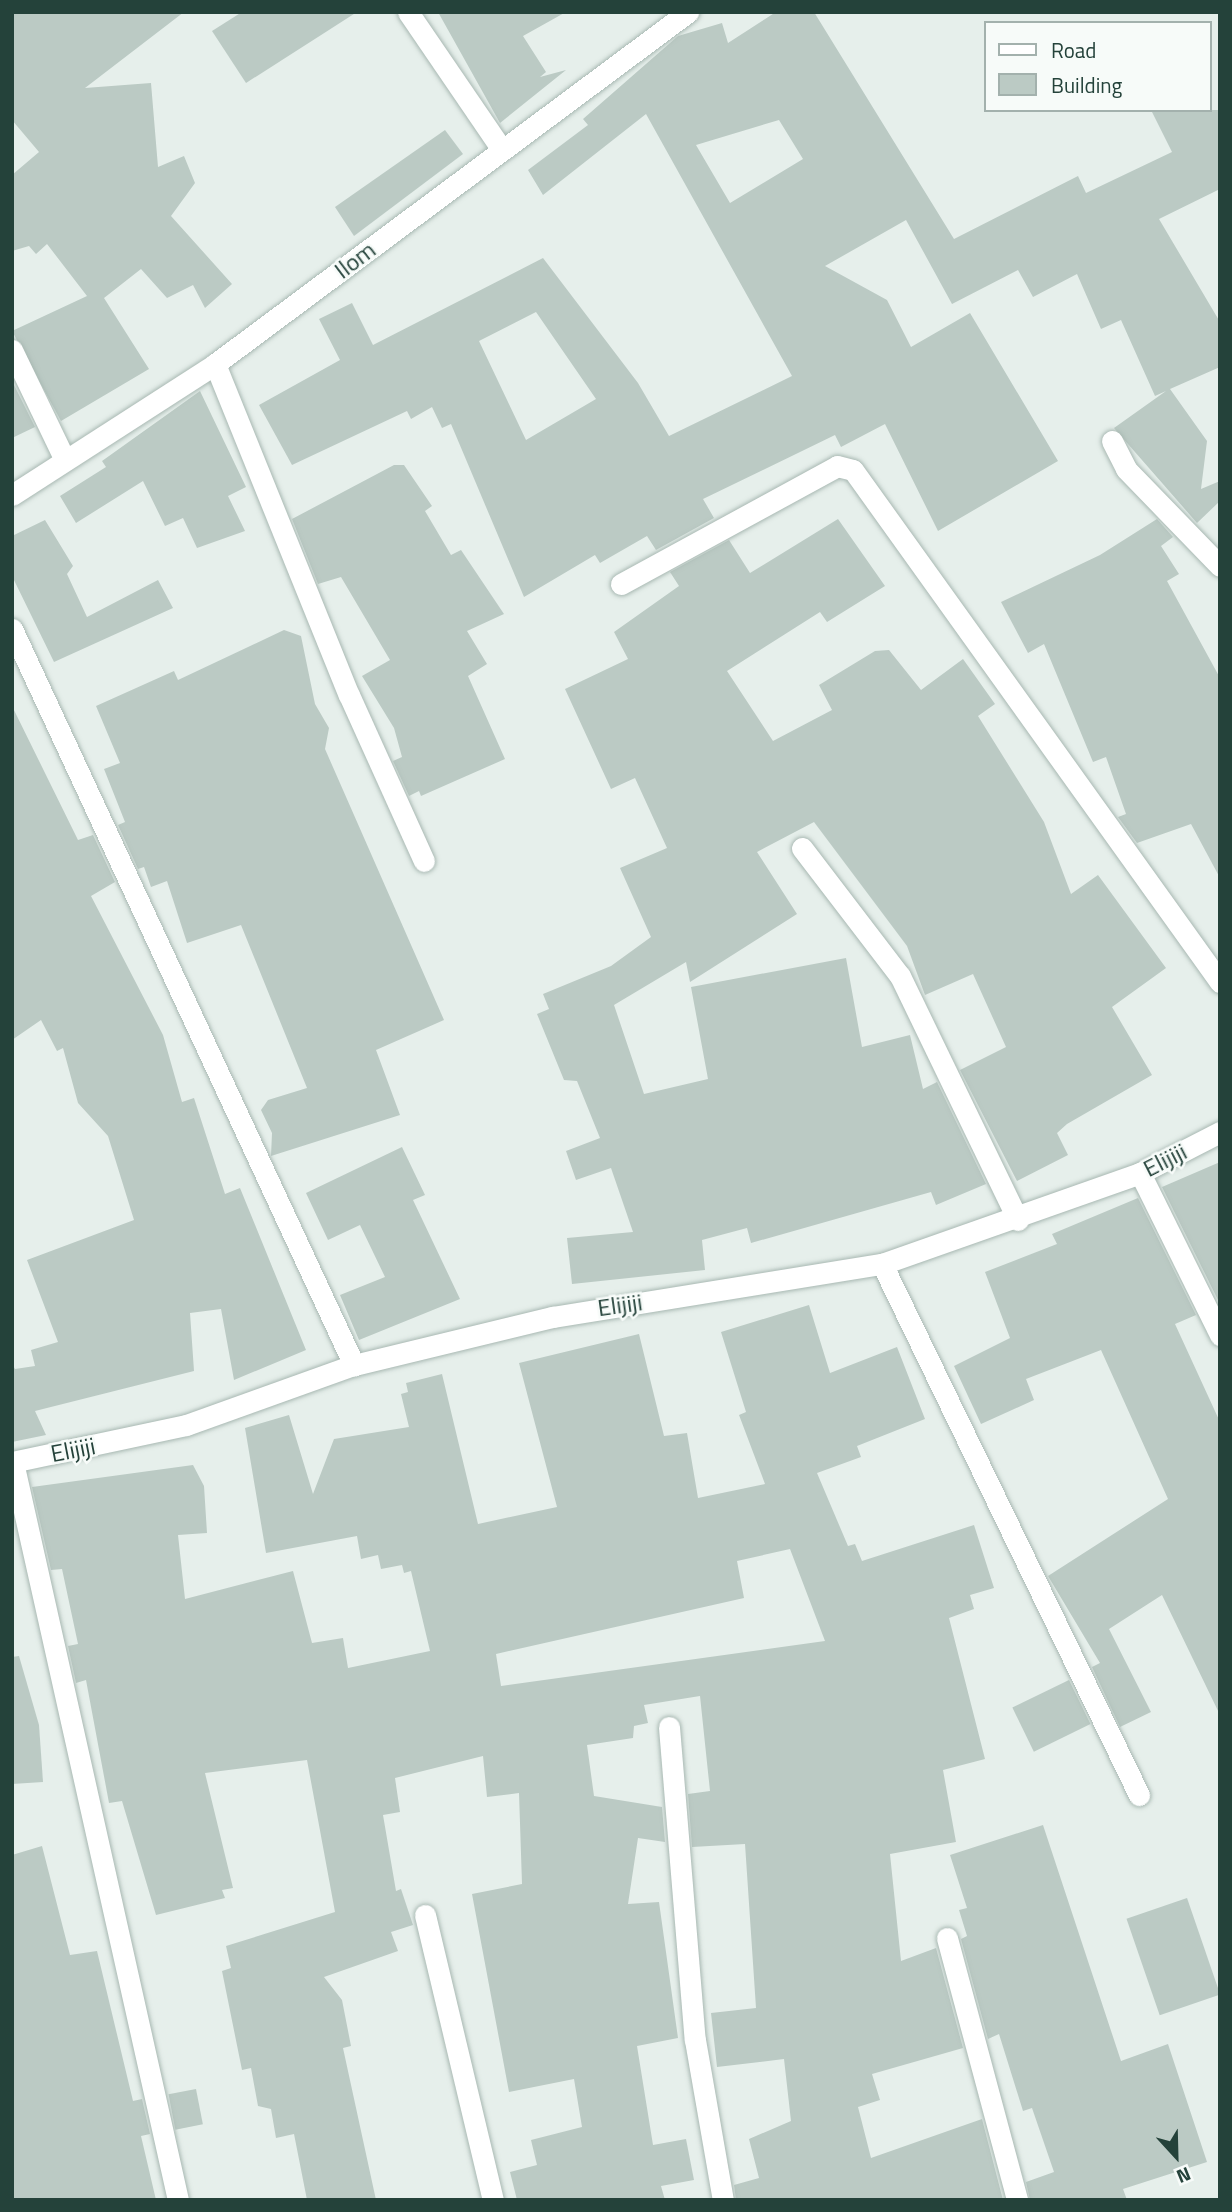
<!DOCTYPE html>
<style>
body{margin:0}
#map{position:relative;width:1232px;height:2212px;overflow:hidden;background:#e6efeb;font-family:"Titillium Web",sans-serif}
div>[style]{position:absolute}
.building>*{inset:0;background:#bbcac4;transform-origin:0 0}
.roads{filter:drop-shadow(0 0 2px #a8b8b2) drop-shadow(0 0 2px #a8b8b2)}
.minor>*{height:21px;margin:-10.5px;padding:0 10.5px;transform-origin:10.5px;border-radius:10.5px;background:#fff}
span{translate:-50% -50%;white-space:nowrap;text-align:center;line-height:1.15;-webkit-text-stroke:5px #f7fbf9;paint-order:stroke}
.street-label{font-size:24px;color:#24423a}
.frame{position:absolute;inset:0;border:14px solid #24423a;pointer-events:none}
.legend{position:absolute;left:984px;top:21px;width:228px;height:91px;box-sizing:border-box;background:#f7fbf9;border:2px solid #a3b1ad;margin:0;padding:9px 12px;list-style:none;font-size:21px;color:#24423a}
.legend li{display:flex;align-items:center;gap:14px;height:35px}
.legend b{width:35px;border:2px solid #a3b1ad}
.north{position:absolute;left:1141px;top:2121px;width:70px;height:70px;-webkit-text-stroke:5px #f7fbf9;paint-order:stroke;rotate:158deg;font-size:19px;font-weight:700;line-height:28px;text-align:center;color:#24423a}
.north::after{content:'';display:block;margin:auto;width:24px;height:32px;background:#24423a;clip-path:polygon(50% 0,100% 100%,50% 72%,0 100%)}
</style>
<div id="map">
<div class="building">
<div style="clip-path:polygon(12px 12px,184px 12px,85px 88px,151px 83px,158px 167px,184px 156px,195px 183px,171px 216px,232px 284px,205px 308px,193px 285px,167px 298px,141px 269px,104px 298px,149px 369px,61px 421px,12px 331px,87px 296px,47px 244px,36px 254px,29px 246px,12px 251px,12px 175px,39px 152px,12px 120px)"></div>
<div style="clip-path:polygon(242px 12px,357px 12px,246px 83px,212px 31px)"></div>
<div style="clip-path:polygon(438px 12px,566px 12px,523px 36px,546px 72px,540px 77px,566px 70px,500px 123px)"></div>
<div style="clip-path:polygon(evenodd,776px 12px,814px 12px,954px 239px,1078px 176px,1086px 193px,1172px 152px,1151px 110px,1220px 110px,1220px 189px,1159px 219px,1220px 322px,1220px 367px,1170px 389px,1207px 441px,1201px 489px,1220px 481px,1220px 501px,1197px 523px,1114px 428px,1166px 391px,1155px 396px,1121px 320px,1101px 329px,1077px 274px,1033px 297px,1018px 270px,952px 304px,906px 220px,825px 266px,887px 300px,911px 347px,970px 313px,1058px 461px,938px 531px,885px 424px,841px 447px,835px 435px,703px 499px,714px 518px,656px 550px,647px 536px,600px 563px,595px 555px,524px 597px,451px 424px,442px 428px,432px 407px,411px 419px,407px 411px,292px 465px,259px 405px,340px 360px,319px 319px,352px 303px,373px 345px,543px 258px,638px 383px,669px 436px,792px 376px,646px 114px,543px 195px,528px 170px,588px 125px,583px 119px,678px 36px,722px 23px,728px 43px,776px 12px,779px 120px,803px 159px,730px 203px,696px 145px,779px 120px,776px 12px,536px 312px,596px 399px,526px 440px,479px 341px,536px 312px)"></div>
<div style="clip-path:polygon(445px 130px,463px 154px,354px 236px,335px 207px)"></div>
<div style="clip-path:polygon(12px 381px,35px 427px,12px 438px)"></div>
<div style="clip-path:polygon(200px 391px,246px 487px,228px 496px,245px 531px,197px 548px,183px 518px,165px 526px,143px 481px,76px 523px,60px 496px,106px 467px,102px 461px)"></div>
<div style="clip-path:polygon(394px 465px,404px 465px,432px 506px,425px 511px,451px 555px,461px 550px,504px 614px,467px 631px,487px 664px,468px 676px,505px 759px,421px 796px,419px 791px,409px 796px,393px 761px,402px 757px,394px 728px,362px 676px,390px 660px,341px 577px,318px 584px,292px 519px)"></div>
<div style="clip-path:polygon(838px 519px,885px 586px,827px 622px,820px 612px,727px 671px,773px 741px,832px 710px,819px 685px,875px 651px,889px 650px,921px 690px,963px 659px,995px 704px,978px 716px,1044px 822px,1071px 894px,1098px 875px,1166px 968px,1112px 1007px,1152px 1075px,1067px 1124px,1057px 1133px,1068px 1155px,1017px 1181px,960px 1070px,1006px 1047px,973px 974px,925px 995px,907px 946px,814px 822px,757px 852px,797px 914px,690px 982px,686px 962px,614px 1005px,644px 1094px,708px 1079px,691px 987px,846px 958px,862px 1047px,910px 1035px,923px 1089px,937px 1082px,986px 1184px,936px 1205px,931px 1192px,751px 1243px,747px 1228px,702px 1240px,705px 1270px,572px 1284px,567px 1238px,633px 1232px,611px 1168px,576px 1180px,566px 1151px,600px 1138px,577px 1081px,564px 1080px,537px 1014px,549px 1009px,543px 994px,611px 966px,651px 937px,620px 868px,667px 848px,635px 778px,611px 789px,565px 689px,628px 659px,614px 632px,679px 586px,670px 572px,729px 540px,750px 573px)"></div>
<div style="clip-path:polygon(1157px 519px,1173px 537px,1161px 546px,1179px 574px,1167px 581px,1220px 678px,1220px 878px,1191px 824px,1137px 843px,1118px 817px,1126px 814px,1106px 757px,1093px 762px,1044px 644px,1028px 653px,1001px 602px,1100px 555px)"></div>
<div style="clip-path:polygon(45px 520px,73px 566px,67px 574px,87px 617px,158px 580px,173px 608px,54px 662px,12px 576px,12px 536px)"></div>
<div style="clip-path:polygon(284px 630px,301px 636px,315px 704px,329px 728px,325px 749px,444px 1020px,376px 1050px,400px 1115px,271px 1156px,272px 1133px,261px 1110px,268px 1100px,307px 1088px,241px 925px,187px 943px,167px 881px,151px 887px,144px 867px,138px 869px,118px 825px,125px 822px,104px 769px,120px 763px,96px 706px,174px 671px,178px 680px)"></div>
<div style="clip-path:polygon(12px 706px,78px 840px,93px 835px,115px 882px,91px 896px,163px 1035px,182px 1102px,194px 1098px,225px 1194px,240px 1188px,306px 1350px,234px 1380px,221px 1309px,190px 1313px,194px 1371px,35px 1411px,46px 1435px,12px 1442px,12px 1364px,15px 1369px,35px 1366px,31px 1350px,58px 1342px,27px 1260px,134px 1220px,108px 1136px,78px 1103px,63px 1048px,57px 1051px,41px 1020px,12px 1040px)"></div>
<div style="clip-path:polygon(402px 1147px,425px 1195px,413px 1200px,460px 1299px,359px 1340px,340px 1295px,385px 1277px,360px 1225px,328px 1240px,306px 1193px)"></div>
<div style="clip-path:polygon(1220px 1162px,1220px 1304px,1162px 1187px)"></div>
<div style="clip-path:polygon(1138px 1198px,1196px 1315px,1175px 1324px,1220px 1422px,1220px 1715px,1162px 1595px,1109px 1629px,1151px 1712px,1120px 1727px,1092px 1667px,1100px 1663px,1048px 1576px,1168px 1499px,1101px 1350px,1026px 1379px,1034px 1400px,981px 1424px,954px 1366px,1010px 1338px,985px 1272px,1057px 1244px,1052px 1234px)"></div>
<div style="clip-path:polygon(evenodd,809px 1305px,830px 1373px,897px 1347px,925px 1419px,857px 1446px,861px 1457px,817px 1473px,848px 1546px,855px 1544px,862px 1561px,974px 1525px,994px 1588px,970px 1595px,974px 1609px,949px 1618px,985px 1759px,943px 1770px,956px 1842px,890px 1854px,901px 1961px,936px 1948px,963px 2048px,872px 2074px,880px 2100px,858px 2107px,871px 2158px,982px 2119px,1003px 2200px,736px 2200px,734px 2185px,759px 2178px,749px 2139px,791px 2121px,784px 2059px,717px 2067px,711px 2013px,756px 2008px,745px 1844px,692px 1847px,688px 1794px,710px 1791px,700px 1696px,644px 1705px,648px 1723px,634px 1726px,633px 1738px,587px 1745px,594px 1796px,662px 1807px,665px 1842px,638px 1838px,628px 1904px,659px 1902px,678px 2038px,637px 2046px,653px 2145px,686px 2139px,694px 2180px,661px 2186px,665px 2200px,517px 2200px,510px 2172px,537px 2165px,531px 2140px,582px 2127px,574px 2079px,509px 2092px,472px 1894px,522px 1884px,519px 1793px,487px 1797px,483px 1756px,395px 1778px,400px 1812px,383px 1815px,396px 1891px,401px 1889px,413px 1925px,391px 1932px,398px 1951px,324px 1977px,342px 2000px,351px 2046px,343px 2048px,376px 2200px,307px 2200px,294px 2134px,276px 2138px,271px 2109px,258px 2106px,251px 2068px,242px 2070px,222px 1971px,231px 1968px,226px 1946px,335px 1912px,307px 1760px,205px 1773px,233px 1888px,222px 1890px,225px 1898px,156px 1915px,122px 1801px,109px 1803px,86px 1680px,76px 1683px,68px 1646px,78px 1644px,62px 1569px,51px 1570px,32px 1487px,193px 1465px,204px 1486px,207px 1533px,178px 1535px,185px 1599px,293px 1571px,312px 1643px,343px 1638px,348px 1668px,430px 1651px,411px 1571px,404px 1573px,402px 1565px,381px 1569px,378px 1555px,361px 1559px,357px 1536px,266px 1553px,245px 1428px,289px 1415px,313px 1494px,334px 1439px,409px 1427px,401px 1394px,408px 1392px,406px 1383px,442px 1374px,478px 1524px,557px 1507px,519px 1363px,639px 1334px,664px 1436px,687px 1433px,698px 1498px,765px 1484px,739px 1415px,746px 1412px,721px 1332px,809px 1305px,790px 1549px,825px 1641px,501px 1686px,496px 1654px,744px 1598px,737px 1561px,790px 1549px)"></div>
<div style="clip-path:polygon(19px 1656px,39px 1725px,43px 1782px,12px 1784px,12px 1657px)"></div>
<div style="left:1069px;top:1680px;width:49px;height:63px;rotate:64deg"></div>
<div style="clip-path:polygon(1043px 1825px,1121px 2061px,1168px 2044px,1207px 2162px,1123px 2189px,1127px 2200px,1030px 2200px,1026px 2182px,1054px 2172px,1032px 2108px,1023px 2111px,999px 2034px,988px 2039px,961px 1939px,967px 1936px,959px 1910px,967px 1908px,950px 1855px)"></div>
<div style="clip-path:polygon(42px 1846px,70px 1955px,97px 1951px,133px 2101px,142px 2099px,150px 2134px,141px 2136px,156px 2200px,12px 2200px,12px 1855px)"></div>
<div style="left:1187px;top:1898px;width:102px;height:64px;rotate:71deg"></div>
<div style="left:196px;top:2089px;width:36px;height:28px;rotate:79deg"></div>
</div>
<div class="roads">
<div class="minor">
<div style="left:408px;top:12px;width:167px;rotate:55.7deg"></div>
<div style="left:12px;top:350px;width:122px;rotate:64.3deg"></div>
<div style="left:215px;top:364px;width:357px;rotate:68deg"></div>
<div style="left:349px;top:695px;width:182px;rotate:65.7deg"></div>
<div style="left:1112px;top:441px;width:31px;rotate:63deg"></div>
<div style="left:1126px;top:469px;width:135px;rotate:45.9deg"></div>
<div style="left:12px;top:495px;width:242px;rotate:-32.8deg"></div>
<div style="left:215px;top:364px;width:590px;rotate:-36.66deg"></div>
<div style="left:621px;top:584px;width:246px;rotate:-28.6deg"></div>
<div style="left:837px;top:466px;width:16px;rotate:14deg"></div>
<div style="left:853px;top:470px;width:630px;rotate:54.37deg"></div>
<div style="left:12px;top:629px;width:812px;rotate:65.08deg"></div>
<div style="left:802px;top:848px;width:161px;rotate:52.6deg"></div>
<div style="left:900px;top:976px;width:271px;rotate:64.2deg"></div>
<div style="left:1140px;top:1173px;width:181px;rotate:63.7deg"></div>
<div style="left:882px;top:1264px;width:590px;rotate:64.17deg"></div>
<div style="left:12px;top:1462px;width:178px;rotate:-12deg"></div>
<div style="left:186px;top:1425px;width:178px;rotate:-19.7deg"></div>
<div style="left:354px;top:1365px;width:205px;rotate:-13.6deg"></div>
<div style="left:553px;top:1317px;width:333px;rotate:-9.2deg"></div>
<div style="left:882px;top:1264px;width:274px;rotate:-19.4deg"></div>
<div style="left:1140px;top:1173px;width:90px;rotate:-27.1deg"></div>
<div style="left:13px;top:1462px;width:756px;rotate:77.4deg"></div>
<div style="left:669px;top:1727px;width:314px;rotate:85.3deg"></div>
<div style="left:695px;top:2040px;width:162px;rotate:80.1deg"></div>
<div style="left:425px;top:1915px;width:293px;rotate:76.6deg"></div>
<div style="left:947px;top:1938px;width:271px;rotate:75deg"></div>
</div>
</div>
<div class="street-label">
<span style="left:355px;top:260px;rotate:-37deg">Ilom</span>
<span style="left:1165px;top:1160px;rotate:-27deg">Elijiji</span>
<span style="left:620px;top:1305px;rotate:-8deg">Elijiji</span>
<span style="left:73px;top:1450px;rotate:-11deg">Elijiji</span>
</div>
<div class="frame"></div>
<ul class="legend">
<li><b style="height:9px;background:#fff"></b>Road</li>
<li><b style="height:19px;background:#bbcac4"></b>Building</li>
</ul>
<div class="north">N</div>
</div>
